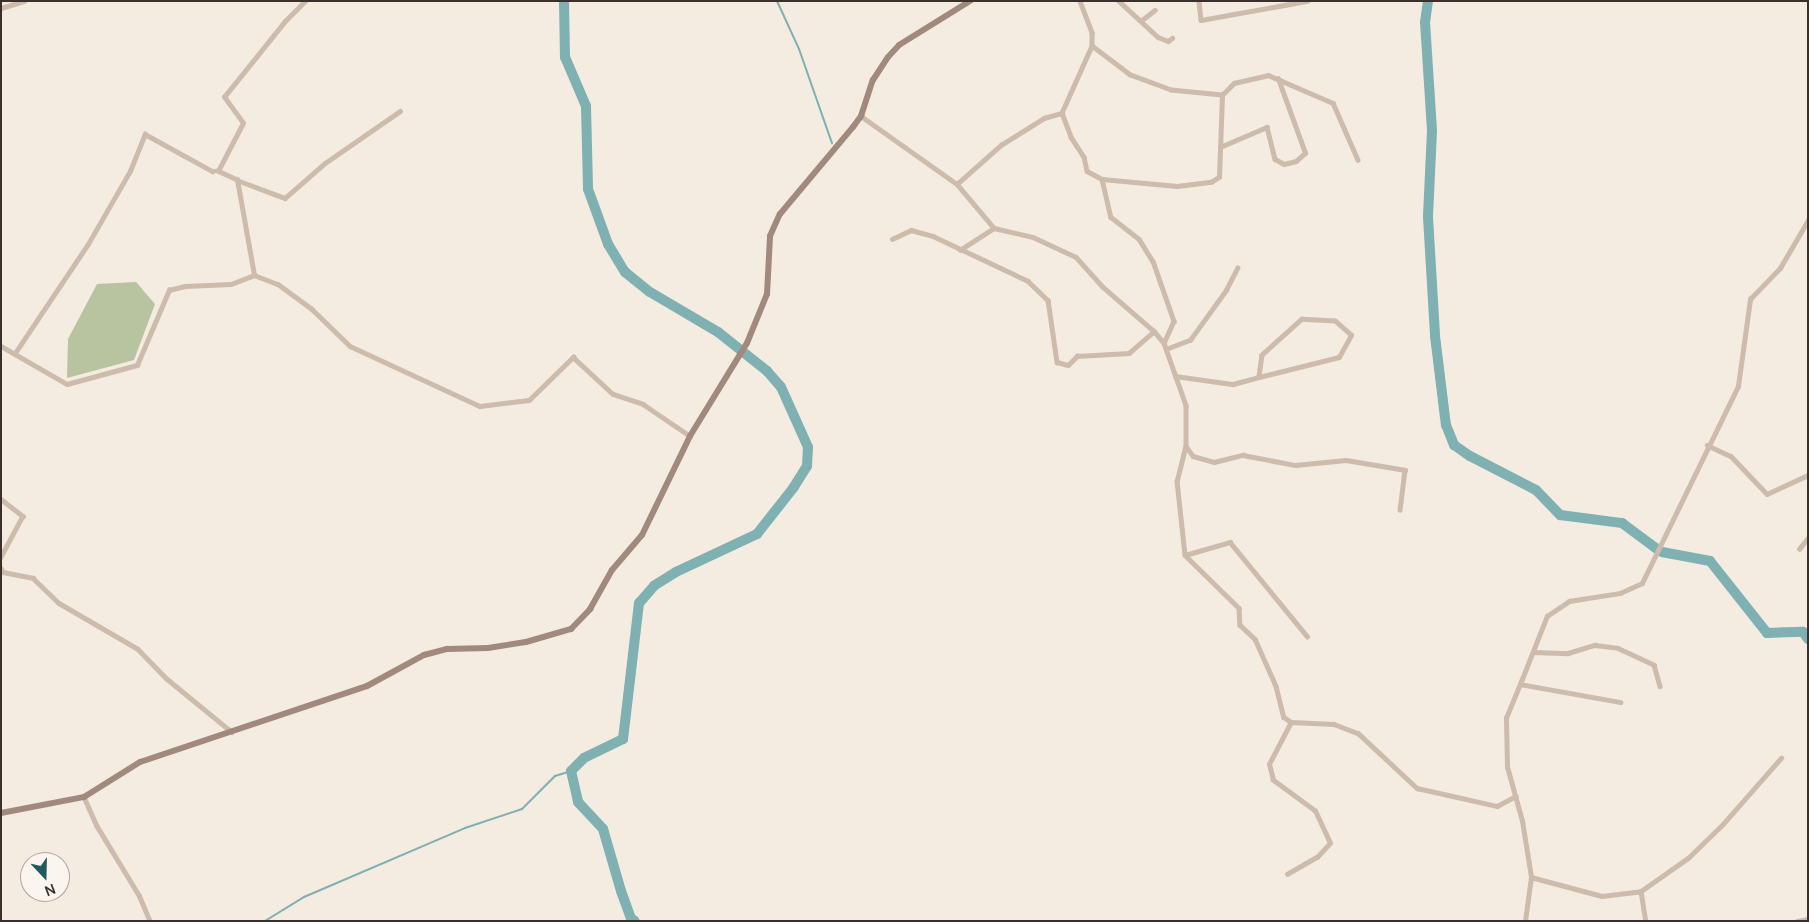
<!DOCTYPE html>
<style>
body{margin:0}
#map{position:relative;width:1809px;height:922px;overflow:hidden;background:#f4ebe1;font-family:Manrope,sans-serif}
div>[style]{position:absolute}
.green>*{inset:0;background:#b8c4a0}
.stream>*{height:2px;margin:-1px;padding:0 1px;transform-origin:1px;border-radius:1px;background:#7fb0b2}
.river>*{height:10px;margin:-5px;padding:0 5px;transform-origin:5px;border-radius:5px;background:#7fb0b2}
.street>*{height:4.5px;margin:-2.25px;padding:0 2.25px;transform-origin:2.25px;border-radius:2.25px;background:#cdbbac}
.secondary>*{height:6px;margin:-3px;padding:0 3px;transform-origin:3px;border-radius:3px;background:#a18a7d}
span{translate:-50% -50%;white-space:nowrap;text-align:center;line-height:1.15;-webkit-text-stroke:4px #fbf5ee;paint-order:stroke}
.frame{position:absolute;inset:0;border:2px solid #3b302b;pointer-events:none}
.north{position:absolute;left:20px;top:852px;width:50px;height:50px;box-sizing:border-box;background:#fbf5ee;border:1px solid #aea6a0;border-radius:50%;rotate:159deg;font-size:14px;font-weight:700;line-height:20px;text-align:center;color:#3b302b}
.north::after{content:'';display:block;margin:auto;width:18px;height:22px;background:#1f5a5e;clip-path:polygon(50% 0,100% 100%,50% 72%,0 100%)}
</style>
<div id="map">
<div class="green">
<div style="clip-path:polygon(136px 282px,155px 304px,134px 360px,67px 378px,68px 339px,97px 284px)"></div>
</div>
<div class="stream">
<div style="left:777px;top:1px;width:53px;rotate:65.4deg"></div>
<div style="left:799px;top:49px;width:100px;rotate:70.7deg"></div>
<div style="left:265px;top:921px;width:46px;rotate:-31.6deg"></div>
<div style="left:304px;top:897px;width:175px;rotate:-23.2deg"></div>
<div style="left:465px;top:828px;width:60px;rotate:-18.4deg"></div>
<div style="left:522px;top:809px;width:47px;rotate:-45deg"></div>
<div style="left:555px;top:776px;width:17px;rotate:-17deg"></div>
</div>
<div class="river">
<div style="left:564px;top:1px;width:56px;rotate:89deg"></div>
<div style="left:565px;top:57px;width:53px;rotate:66.8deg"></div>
<div style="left:586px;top:106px;width:83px;rotate:88.6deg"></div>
<div style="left:588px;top:189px;width:59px;rotate:70deg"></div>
<div style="left:608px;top:244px;width:33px;rotate:59deg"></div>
<div style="left:625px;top:272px;width:32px;rotate:39deg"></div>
<div style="left:650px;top:292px;width:79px;rotate:30.5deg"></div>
<div style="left:718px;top:332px;width:63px;rotate:38.5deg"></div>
<div style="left:767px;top:371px;width:21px;rotate:49deg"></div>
<div style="left:781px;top:387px;width:66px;rotate:65.8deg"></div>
<div style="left:808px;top:447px;width:19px;rotate:93deg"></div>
<div style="left:807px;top:466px;width:25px;rotate:122deg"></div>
<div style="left:794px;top:487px;width:60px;rotate:128.2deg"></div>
<div style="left:757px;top:534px;width:89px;rotate:154.9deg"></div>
<div style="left:676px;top:572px;width:26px;rotate:148deg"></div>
<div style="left:654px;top:586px;width:23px;rotate:131deg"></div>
<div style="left:639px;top:603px;width:137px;rotate:96.7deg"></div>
<div style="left:623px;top:739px;width:43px;rotate:154deg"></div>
<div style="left:584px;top:758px;width:18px;rotate:135deg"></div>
<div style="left:571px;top:771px;width:32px;rotate:77deg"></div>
<div style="left:578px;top:802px;width:37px;rotate:47deg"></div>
<div style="left:603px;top:829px;width:65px;rotate:73.8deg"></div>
<div style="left:621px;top:891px;width:30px;rotate:70deg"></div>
<div style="left:631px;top:919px;width:4px;rotate:27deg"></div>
<div style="left:1428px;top:1px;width:21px;rotate:98deg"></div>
<div style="left:1425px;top:22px;width:109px;rotate:86.3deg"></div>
<div style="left:1432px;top:131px;width:86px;rotate:92.7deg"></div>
<div style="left:1428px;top:217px;width:119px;rotate:86.6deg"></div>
<div style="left:1435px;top:336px;width:90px;rotate:83deg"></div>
<div style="left:1446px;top:425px;width:22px;rotate:68deg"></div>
<div style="left:1454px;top:445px;width:19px;rotate:35deg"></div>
<div style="left:1470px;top:456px;width:74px;rotate:27.3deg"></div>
<div style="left:1536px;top:490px;width:35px;rotate:46deg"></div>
<div style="left:1560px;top:515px;width:63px;rotate:7.4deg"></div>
<div style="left:1622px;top:523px;width:44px;rotate:36.6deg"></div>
<div style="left:1662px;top:552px;width:49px;rotate:10.6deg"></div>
<div style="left:1710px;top:561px;width:92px;rotate:51.6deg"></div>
<div style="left:1767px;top:633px;width:36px;rotate:-2deg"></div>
<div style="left:1803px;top:632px;width:9px;rotate:54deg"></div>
</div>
<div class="street">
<div style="left:1080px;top:1px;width:34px;rotate:69deg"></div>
<div style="left:1092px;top:33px;width:13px;rotate:90deg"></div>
<div style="left:1092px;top:46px;width:73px;rotate:114.1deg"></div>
<div style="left:1062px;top:113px;width:26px;rotate:69deg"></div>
<div style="left:1071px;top:137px;width:24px;rotate:57deg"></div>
<div style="left:1084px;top:157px;width:14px;rotate:78deg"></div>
<div style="left:1087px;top:171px;width:17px;rotate:28deg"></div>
<div style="left:1102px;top:179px;width:75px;rotate:5.3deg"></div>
<div style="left:1177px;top:186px;width:34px;rotate:-7deg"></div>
<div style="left:1211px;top:182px;width:9px;rotate:-32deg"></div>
<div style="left:1219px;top:177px;width:82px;rotate:-87.9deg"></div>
<div style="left:1222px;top:95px;width:51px;rotate:-174.4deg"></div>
<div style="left:1171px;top:90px;width:44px;rotate:-159.9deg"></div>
<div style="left:1130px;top:75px;width:48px;rotate:-142.7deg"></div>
<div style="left:1119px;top:1px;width:53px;rotate:42.7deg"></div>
<div style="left:1158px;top:37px;width:11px;rotate:22deg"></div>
<div style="left:1168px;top:41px;width:5px;rotate:-37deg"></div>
<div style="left:1199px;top:1px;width:19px;rotate:84deg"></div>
<div style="left:1201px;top:20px;width:108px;rotate:-10.2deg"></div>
<div style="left:1px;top:8px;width:24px;rotate:-17deg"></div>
<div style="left:1142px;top:20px;width:16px;rotate:-38deg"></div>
<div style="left:1222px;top:95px;width:17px;rotate:-45deg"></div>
<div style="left:1234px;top:83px;width:35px;rotate:-13deg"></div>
<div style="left:1268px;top:75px;width:71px;rotate:23.3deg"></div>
<div style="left:1333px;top:103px;width:62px;rotate:66.3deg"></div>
<div style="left:861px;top:116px;width:118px;rotate:35.3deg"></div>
<div style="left:957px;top:184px;width:57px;rotate:49.9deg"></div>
<div style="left:1220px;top:147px;width:51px;rotate:-23.1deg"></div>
<div style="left:1267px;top:127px;width:33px;rotate:76deg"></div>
<div style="left:1275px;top:159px;width:10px;rotate:29deg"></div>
<div style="left:1284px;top:164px;width:12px;rotate:-14deg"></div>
<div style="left:1296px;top:161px;width:12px;rotate:-42deg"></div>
<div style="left:1305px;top:153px;width:79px;rotate:-110deg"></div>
<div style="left:1102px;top:179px;width:39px;rotate:77deg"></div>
<div style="left:1111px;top:217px;width:36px;rotate:38deg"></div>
<div style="left:1139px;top:239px;width:26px;rotate:58deg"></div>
<div style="left:1153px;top:261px;width:64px;rotate:70.7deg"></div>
<div style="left:1174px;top:321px;width:24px;rotate:114deg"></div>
<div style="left:237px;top:180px;width:51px;rotate:20.6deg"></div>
<div style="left:285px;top:198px;width:53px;rotate:-41.2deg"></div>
<div style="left:325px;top:163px;width:91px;rotate:-34.7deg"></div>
<div style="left:957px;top:184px;width:59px;rotate:-41.6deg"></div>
<div style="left:1001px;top:145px;width:51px;rotate:-32.1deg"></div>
<div style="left:1044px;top:118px;width:19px;rotate:-16deg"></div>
<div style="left:892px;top:239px;width:21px;rotate:-25deg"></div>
<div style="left:911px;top:230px;width:23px;rotate:15deg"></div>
<div style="left:933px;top:236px;width:105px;rotate:25.3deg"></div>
<div style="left:1028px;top:281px;width:28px;rotate:44deg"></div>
<div style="left:1048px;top:300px;width:63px;rotate:81.7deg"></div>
<div style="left:1057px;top:362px;width:11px;rotate:15deg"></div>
<div style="left:1068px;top:365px;width:13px;rotate:-45deg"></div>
<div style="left:1077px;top:356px;width:52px;rotate:-3.3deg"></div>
<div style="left:1129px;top:353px;width:33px;rotate:-41deg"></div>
<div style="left:1154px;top:331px;width:16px;rotate:50deg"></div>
<div style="left:1164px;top:343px;width:66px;rotate:70.5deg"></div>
<div style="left:1186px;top:405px;width:41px;rotate:90deg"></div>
<div style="left:1186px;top:446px;width:36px;rotate:104deg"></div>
<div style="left:1177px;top:481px;width:74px;rotate:83.8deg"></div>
<div style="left:1185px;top:555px;width:76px;rotate:44.5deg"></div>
<div style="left:1239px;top:608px;width:17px;rotate:87deg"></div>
<div style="left:1240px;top:625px;width:21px;rotate:43deg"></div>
<div style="left:1255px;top:639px;width:51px;rotate:65.9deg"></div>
<div style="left:1276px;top:686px;width:32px;rotate:76deg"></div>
<div style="left:1284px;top:717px;width:9px;rotate:36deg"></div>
<div style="left:1291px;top:722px;width:43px;rotate:2.7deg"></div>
<div style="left:1334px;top:724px;width:26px;rotate:21deg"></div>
<div style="left:1358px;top:733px;width:81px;rotate:43deg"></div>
<div style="left:1417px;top:788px;width:82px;rotate:12.7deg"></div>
<div style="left:1497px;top:806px;width:21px;rotate:-28deg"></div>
<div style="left:960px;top:250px;width:40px;rotate:-32.9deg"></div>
<div style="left:994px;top:228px;width:40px;rotate:13deg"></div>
<div style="left:1033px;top:237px;width:47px;rotate:24.9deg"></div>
<div style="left:1076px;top:257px;width:40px;rotate:48deg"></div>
<div style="left:1103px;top:287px;width:67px;rotate:40.8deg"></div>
<div style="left:254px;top:275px;width:97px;rotate:-100.1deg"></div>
<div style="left:237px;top:180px;width:21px;rotate:-155deg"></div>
<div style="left:218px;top:171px;width:54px;rotate:-62.5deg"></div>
<div style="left:243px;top:123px;width:32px;rotate:-126deg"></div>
<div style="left:224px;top:97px;width:97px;rotate:-51.2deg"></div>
<div style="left:285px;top:21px;width:28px;rotate:-45deg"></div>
<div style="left:1px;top:346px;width:76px;rotate:29.9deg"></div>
<div style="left:67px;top:384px;width:73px;rotate:-15.2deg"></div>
<div style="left:137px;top:365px;width:82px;rotate:-66.9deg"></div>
<div style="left:169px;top:290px;width:16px;rotate:-14deg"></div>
<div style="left:185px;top:286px;width:46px;rotate:-2.5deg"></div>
<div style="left:231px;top:284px;width:25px;rotate:-21deg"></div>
<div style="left:254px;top:275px;width:26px;rotate:21deg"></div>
<div style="left:278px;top:284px;width:42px;rotate:36.3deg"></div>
<div style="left:312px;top:309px;width:53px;rotate:44.2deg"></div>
<div style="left:350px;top:346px;width:143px;rotate:24.8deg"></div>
<div style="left:480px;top:406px;width:49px;rotate:-7deg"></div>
<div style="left:529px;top:400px;width:62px;rotate:-44.3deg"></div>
<div style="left:573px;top:357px;width:54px;rotate:42.8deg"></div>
<div style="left:613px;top:394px;width:32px;rotate:18deg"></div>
<div style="left:643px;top:404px;width:57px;rotate:34.2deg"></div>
<div style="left:1166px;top:349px;width:26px;rotate:-21deg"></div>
<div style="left:1190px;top:340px;width:62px;rotate:-54.2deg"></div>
<div style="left:1226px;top:290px;width:25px;rotate:-63deg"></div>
<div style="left:15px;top:353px;width:131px;rotate:-56.2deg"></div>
<div style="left:88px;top:244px;width:84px;rotate:-60.1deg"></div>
<div style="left:130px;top:171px;width:40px;rotate:-68deg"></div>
<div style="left:145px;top:134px;width:77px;rotate:28.9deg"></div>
<div style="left:212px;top:171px;width:6px"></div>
<div style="left:1175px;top:376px;width:59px;rotate:7.9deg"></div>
<div style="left:1233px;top:384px;width:27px;rotate:-15deg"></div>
<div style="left:1259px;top:377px;width:82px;rotate:-14deg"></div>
<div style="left:1339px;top:357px;width:25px;rotate:-61deg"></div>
<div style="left:1351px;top:335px;width:21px;rotate:-139deg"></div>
<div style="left:1335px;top:321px;width:33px;rotate:-177deg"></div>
<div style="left:1302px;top:319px;width:54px;rotate:138deg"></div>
<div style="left:1262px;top:355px;width:22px;rotate:98deg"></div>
<div style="left:1707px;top:445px;width:26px;rotate:25deg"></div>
<div style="left:1731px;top:456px;width:52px;rotate:46.5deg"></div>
<div style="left:1767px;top:494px;width:45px;rotate:-24.9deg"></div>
<div style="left:1186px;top:446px;width:12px;rotate:55deg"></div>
<div style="left:1193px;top:456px;width:22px;rotate:16deg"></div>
<div style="left:1214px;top:462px;width:30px;rotate:-14deg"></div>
<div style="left:1243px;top:455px;width:53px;rotate:10.9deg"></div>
<div style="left:1295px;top:465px;width:51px;rotate:-5.6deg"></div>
<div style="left:1346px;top:460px;width:60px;rotate:9.6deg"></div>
<div style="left:1405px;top:470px;width:40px;rotate:97.1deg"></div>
<div style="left:1px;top:499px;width:28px;rotate:38deg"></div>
<div style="left:23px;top:516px;width:47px;rotate:118.2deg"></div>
<div style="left:1799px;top:549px;width:14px;rotate:-51deg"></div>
<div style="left:1185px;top:555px;width:47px;rotate:-16.1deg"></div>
<div style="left:1230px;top:542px;width:122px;rotate:50.7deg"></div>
<div style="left:1px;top:568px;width:4px;rotate:63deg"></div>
<div style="left:3px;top:572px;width:31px;rotate:11deg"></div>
<div style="left:33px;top:578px;width:36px;rotate:44deg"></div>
<div style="left:59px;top:603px;width:91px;rotate:30.2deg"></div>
<div style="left:138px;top:649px;width:40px;rotate:46deg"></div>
<div style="left:166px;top:678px;width:85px;rotate:39.3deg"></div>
<div style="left:1533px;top:652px;width:35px;rotate:2deg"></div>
<div style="left:1568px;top:653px;width:28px;rotate:-17deg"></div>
<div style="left:1595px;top:645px;width:23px;rotate:7deg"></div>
<div style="left:1618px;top:648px;width:40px;rotate:25deg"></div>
<div style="left:1654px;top:665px;width:22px;rotate:74deg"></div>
<div style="left:1520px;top:684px;width:102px;rotate:10.2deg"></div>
<div style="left:84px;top:797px;width:32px;rotate:66deg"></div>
<div style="left:97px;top:826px;width:81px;rotate:58.7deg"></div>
<div style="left:139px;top:895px;width:28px;rotate:67deg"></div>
<div style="left:1287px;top:874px;width:34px;rotate:-30deg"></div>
<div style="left:1317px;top:857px;width:19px;rotate:-47deg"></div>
<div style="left:1330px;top:843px;width:35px;rotate:-115deg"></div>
<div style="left:1315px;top:811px;width:52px;rotate:-143.6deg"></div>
<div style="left:1273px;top:780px;width:16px;rotate:-104deg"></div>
<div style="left:1269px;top:764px;width:47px;rotate:-62.4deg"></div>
<div style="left:1531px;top:877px;width:73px;rotate:15deg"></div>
<div style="left:1602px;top:896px;width:39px;rotate:-7deg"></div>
<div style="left:1641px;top:891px;width:57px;rotate:-35.1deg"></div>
<div style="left:1688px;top:858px;width:49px;rotate:-44.2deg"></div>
<div style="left:1723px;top:824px;width:88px;rotate:-48.7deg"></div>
<div style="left:1641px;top:891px;width:30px;rotate:81deg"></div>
<div style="left:1525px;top:921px;width:44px;rotate:-82.2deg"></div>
<div style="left:1531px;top:877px;width:57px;rotate:-99.1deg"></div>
<div style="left:1522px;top:821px;width:56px;rotate:-105.5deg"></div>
<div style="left:1507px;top:767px;width:49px;rotate:-91.2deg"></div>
<div style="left:1506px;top:718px;width:42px;rotate:-67.7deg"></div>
<div style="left:1522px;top:679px;width:68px;rotate:-68.4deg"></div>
<div style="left:1547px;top:616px;width:27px;rotate:-34deg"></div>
<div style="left:1569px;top:601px;width:52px;rotate:-8.9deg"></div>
<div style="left:1620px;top:593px;width:24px;rotate:-24deg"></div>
<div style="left:1642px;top:583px;width:219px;rotate:-64deg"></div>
<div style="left:1738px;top:386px;width:88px;rotate:-82.1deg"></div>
<div style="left:1750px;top:299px;width:43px;rotate:-45.9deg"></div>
<div style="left:1780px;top:268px;width:56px;rotate:-59.7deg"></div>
<div style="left:1797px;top:921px;width:11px;rotate:-10deg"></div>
</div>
<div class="secondary">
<div style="left:1px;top:813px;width:85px;rotate:-10.9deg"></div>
<div style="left:84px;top:797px;width:66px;rotate:-32deg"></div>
<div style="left:140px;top:762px;width:239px;rotate:-18.5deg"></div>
<div style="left:367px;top:686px;width:65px;rotate:-28.5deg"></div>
<div style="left:424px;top:655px;width:24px;rotate:-15deg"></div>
<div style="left:447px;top:649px;width:41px;rotate:-1.4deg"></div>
<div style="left:488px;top:648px;width:38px;rotate:-9deg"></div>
<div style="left:526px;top:642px;width:47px;rotate:-16.1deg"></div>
<div style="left:571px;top:629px;width:28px;rotate:-46deg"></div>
<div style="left:590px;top:609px;width:45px;rotate:-60.6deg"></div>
<div style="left:612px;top:570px;width:46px;rotate:-49.4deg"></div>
<div style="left:642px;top:535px;width:110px;rotate:-64.1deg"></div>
<div style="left:690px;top:436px;width:109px;rotate:-58.5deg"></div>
<div style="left:747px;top:343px;width:53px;rotate:-67.8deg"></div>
<div style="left:767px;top:294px;width:58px;rotate:-87deg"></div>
<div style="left:770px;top:236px;width:24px;rotate:-66deg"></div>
<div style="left:780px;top:214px;width:114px;rotate:-50deg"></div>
<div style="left:853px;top:127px;width:14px;rotate:-54deg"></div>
<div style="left:861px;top:116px;width:38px;rotate:-72deg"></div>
<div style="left:873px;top:80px;width:27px;rotate:-57deg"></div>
<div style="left:888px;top:57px;width:16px;rotate:-47deg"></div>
<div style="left:899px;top:45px;width:84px;rotate:-31.8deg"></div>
</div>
<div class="frame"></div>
<div class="north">N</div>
</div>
